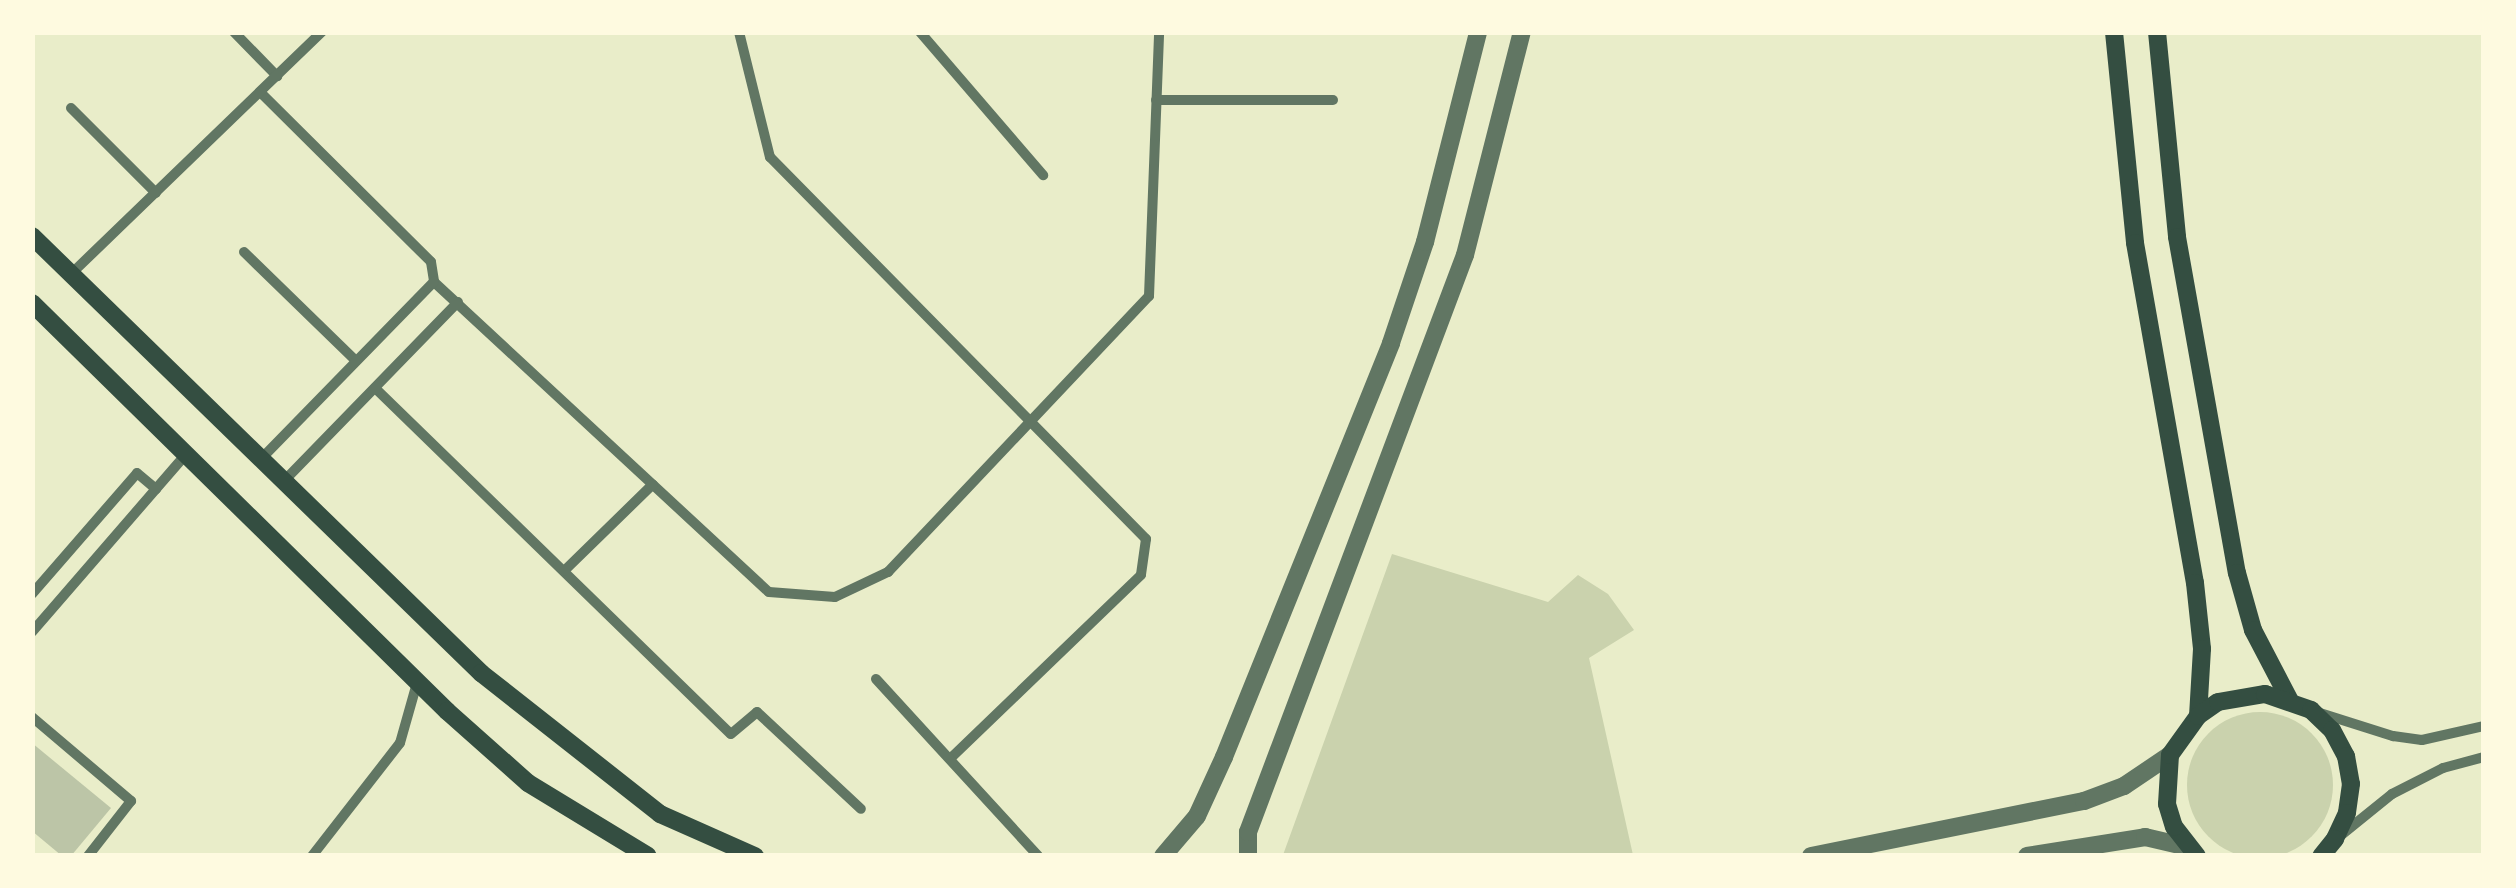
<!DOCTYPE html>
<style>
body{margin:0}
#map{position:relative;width:2516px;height:888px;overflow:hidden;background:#e9edc9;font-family:Figtree,sans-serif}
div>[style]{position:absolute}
.green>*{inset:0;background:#cad2ad}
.round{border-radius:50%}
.building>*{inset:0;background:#bcc5a7}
.minor>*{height:10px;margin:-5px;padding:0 5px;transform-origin:5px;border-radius:5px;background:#617663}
.tertiary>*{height:18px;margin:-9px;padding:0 9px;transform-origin:9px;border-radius:9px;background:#617663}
.secondary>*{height:18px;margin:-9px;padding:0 9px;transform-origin:9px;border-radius:9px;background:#344e41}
span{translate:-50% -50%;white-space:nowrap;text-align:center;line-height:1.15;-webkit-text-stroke:10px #fefae0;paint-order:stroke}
.frame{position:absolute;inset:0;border:35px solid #fefae0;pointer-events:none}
</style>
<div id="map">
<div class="green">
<div style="clip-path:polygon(1392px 554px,1548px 602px,1578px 575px,1608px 594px,1634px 630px,1589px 658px,1633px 855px,1283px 855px)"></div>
<div class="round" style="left:2187px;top:712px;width:146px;height:146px"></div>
</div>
<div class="building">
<div style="clip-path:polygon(32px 743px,111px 808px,71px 856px,62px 856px,32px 831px)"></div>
</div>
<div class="minor">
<div style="left:234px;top:32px;width:62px;rotate:45.7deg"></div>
<div style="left:739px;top:32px;width:129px;rotate:76.1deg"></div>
<div style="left:770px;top:157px;width:536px;rotate:45.45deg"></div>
<div style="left:1146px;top:539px;width:36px;rotate:98deg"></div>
<div style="left:1141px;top:575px;width:265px;rotate:136.1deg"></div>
<div style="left:920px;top:32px;width:189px;rotate:49.3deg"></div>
<div style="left:260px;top:92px;width:241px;rotate:44.8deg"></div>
<div style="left:431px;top:262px;width:20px;rotate:81deg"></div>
<div style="left:434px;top:282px;width:456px;rotate:42.8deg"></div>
<div style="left:769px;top:592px;width:66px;rotate:4.3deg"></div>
<div style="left:835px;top:597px;width:59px;rotate:-25.3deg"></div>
<div style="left:888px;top:572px;width:380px;rotate:-46.6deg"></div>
<div style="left:1149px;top:296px;width:264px;rotate:-87.8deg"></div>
<div style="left:1156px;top:100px;width:177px"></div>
<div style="left:71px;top:108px;width:120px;rotate:45deg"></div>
<div style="left:244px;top:252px;width:156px;rotate:44.2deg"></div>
<div style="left:71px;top:274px;width:349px;rotate:-44deg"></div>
<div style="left:375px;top:388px;width:496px;rotate:44.2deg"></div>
<div style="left:731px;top:734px;width:34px;rotate:-40deg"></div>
<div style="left:757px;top:712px;width:142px;rotate:43deg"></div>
<div style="left:260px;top:460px;width:249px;rotate:-45.7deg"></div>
<div style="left:283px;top:482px;width:251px;rotate:-45.8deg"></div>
<div style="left:564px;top:571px;width:124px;rotate:-44.3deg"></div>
<div style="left:32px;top:594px;width:160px;rotate:-49deg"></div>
<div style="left:137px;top:473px;width:25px;rotate:40deg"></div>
<div style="left:32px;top:632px;width:235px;rotate:-49.1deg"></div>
<div style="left:876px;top:679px;width:240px;rotate:47.5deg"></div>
<div style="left:2320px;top:713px;width:77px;rotate:17.5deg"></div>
<div style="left:2393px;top:736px;width:29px;rotate:8deg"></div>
<div style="left:2422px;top:740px;width:64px;rotate:-12.7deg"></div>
<div style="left:32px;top:717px;width:130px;rotate:40.3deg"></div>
<div style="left:131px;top:801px;width:70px;rotate:128deg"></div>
<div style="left:2340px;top:836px;width:67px;rotate:-38.9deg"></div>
<div style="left:2392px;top:794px;width:57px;rotate:-27deg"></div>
<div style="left:2443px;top:768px;width:42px;rotate:-15deg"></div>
<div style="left:312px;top:856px;width:143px;rotate:-52.1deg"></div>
<div style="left:400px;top:743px;width:62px;rotate:-74.2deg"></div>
</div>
<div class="tertiary">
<div style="left:1163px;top:856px;width:52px;rotate:-49.6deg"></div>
<div style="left:1197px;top:816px;width:65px;rotate:-65.4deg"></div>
<div style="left:1224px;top:757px;width:446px;rotate:-68deg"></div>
<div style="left:1391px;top:343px;width:107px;rotate:-71.4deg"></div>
<div style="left:1425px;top:242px;width:217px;rotate:-75.8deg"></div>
<div style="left:1248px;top:856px;width:24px;rotate:-90deg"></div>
<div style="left:1248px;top:832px;width:616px;rotate:-69.39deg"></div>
<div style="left:1465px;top:255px;width:230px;rotate:-75.7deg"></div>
<div style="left:1811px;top:856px;width:278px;rotate:-11.4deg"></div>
<div style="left:2084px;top:801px;width:43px;rotate:-20.6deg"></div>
<div style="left:2124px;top:786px;width:55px;rotate:-34deg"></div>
<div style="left:2027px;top:856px;width:120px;rotate:-9.1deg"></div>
<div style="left:2145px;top:837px;width:44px;rotate:13.1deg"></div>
</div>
<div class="secondary">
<div style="left:2114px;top:32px;width:212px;rotate:84.3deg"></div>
<div style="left:2135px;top:243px;width:345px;rotate:80deg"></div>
<div style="left:2195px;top:583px;width:66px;rotate:83.9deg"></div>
<div style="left:2202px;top:649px;width:67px;rotate:93.4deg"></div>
<div style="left:2157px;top:32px;width:206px;rotate:84.4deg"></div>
<div style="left:2177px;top:237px;width:341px;rotate:79.9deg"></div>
<div style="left:2237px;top:573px;width:59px;rotate:74.3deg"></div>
<div style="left:2253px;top:630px;width:78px;rotate:62.4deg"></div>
<div style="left:32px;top:236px;width:627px;rotate:44.22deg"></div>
<div style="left:481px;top:673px;width:228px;rotate:38.2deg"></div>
<div style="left:660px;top:814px;width:104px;rotate:23.9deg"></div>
<div style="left:32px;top:303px;width:582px;rotate:44.51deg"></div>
<div style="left:447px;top:711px;width:108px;rotate:41.6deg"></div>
<div style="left:528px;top:783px;width:140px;rotate:31.3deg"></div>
<div style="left:2197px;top:856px;width:37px;rotate:-128deg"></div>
<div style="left:2174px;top:827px;width:24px;rotate:-107deg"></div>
<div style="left:2167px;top:804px;width:49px;rotate:-86.5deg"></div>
<div style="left:2170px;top:755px;width:48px;rotate:-54.3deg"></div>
<div style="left:2198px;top:716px;width:24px;rotate:-35deg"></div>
<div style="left:2218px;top:702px;width:48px;rotate:-9.7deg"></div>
<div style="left:2265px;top:694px;width:49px;rotate:19.2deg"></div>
<div style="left:2311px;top:710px;width:29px;rotate:44deg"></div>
<div style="left:2332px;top:730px;width:30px;rotate:62deg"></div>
<div style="left:2346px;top:756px;width:28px;rotate:80deg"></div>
<div style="left:2351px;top:784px;width:29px;rotate:98deg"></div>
<div style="left:2347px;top:813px;width:29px;rotate:115deg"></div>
<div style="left:2335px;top:839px;width:22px;rotate:129deg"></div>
</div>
<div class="frame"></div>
</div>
